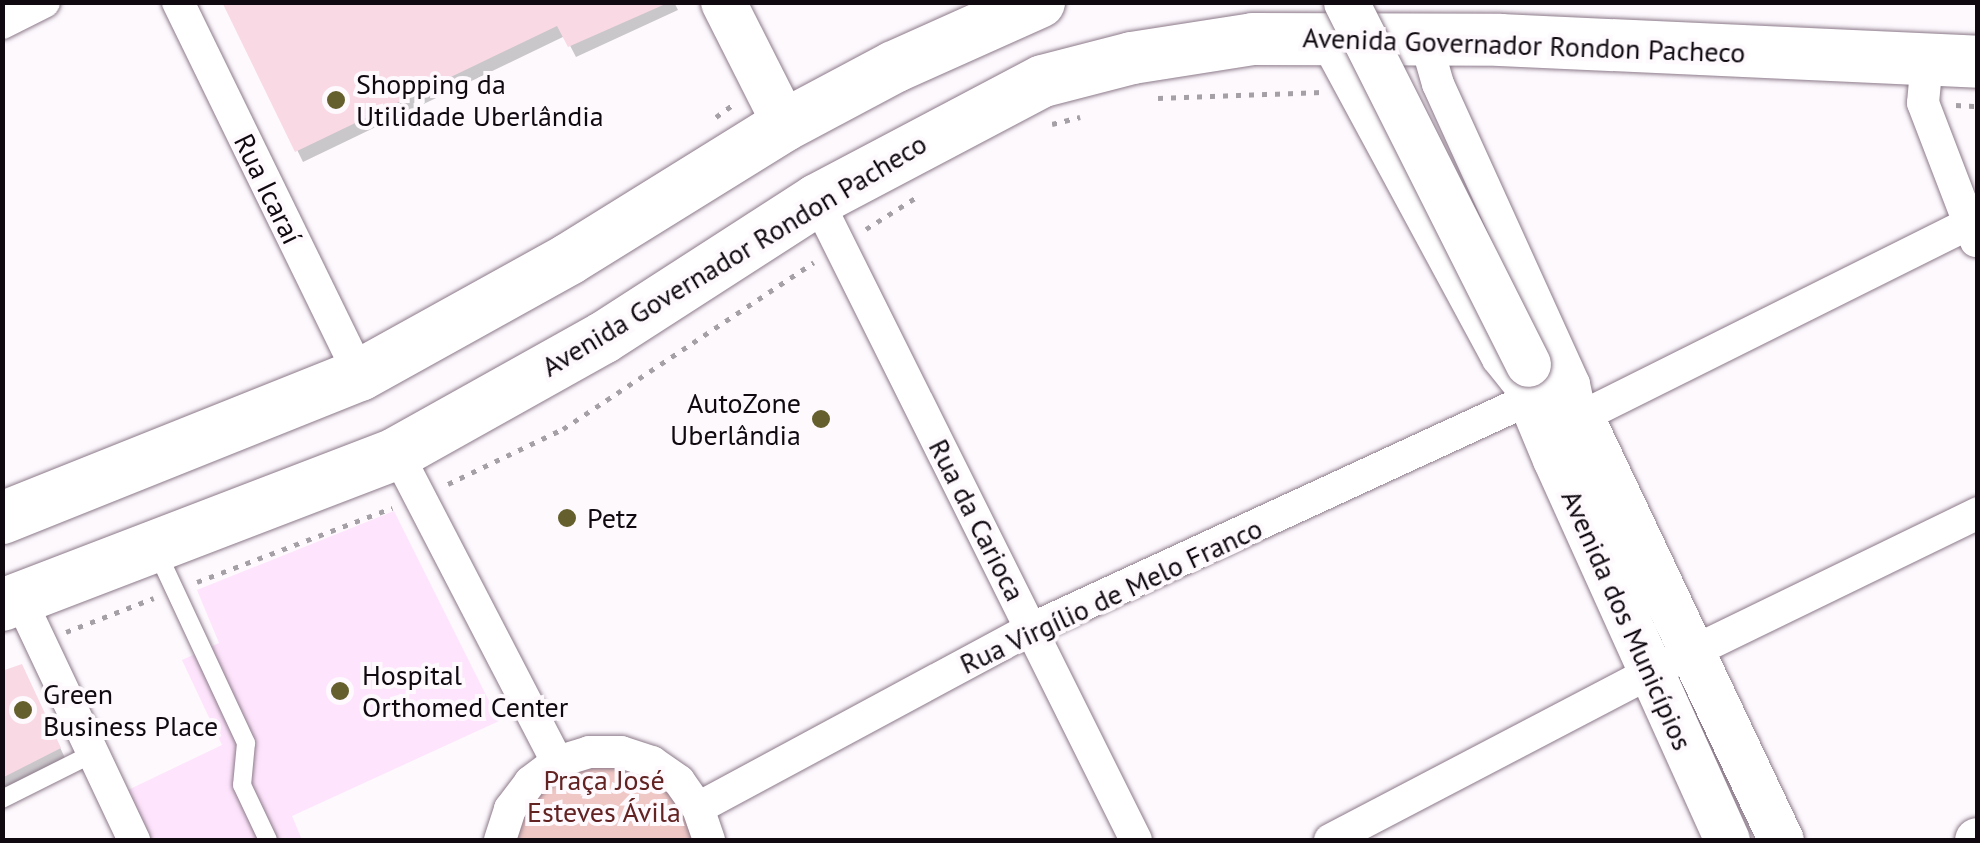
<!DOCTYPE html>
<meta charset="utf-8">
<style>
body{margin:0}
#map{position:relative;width:1980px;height:843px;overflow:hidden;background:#fdf9fd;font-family:"PT Sans",sans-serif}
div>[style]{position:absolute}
.built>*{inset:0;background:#fee4fc}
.green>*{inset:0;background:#efc7c4}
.shadow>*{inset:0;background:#0003}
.building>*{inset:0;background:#f9d9e4}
.path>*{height:5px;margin-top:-2.5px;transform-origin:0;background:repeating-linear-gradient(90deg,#a5a0a5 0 5px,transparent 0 13px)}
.roads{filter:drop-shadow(0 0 2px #8c7a8a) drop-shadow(0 0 2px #8c7a8a)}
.lane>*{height:18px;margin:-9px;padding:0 9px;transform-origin:9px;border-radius:9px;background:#fff}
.street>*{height:32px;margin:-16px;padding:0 16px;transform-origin:16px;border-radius:16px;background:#fff}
.secondary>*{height:45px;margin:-22.5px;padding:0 22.5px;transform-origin:22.5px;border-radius:22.5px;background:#fff}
.primary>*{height:52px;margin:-26px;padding:0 26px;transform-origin:26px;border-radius:26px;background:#fff}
.bridges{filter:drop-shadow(0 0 2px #8c7a8a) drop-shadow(0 0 2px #8c7a8a)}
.secondary-bridge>*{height:45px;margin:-22.5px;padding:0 22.5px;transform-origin:22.5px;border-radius:22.5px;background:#fff}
.dots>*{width:28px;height:28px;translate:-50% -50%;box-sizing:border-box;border:5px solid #fdf9fd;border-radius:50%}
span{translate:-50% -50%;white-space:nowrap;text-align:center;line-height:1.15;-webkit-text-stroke:8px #fdf9fd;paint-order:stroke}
.street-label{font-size:28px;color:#100a10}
.poi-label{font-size:28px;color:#100a10}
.left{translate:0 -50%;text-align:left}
.right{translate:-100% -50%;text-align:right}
.park-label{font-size:28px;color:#622222}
.frame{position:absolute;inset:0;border:5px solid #100a10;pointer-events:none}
</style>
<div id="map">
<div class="built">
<div style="clip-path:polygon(394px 511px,499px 721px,292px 816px,302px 840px,152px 840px,128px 790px,222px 745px,182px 660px,219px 643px,197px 590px)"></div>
</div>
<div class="green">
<div style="clip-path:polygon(557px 762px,652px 762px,709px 840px,500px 840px)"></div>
</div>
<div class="shadow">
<div style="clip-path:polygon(225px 2px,674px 2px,678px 10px,576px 57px,565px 36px,303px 162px)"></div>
<div style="clip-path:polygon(2px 674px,33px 689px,71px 771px,2px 806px)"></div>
</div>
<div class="building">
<div style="clip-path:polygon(222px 2px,670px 2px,568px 47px,557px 26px,295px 152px)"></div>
<div style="clip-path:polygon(22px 664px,61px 748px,2px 778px,2px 671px)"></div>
</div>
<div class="path">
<div style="left:1158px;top:98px;width:164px;rotate:-2.1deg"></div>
<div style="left:1956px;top:105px;width:22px;rotate:3deg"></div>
<div style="left:716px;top:117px;width:24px;rotate:-36deg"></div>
<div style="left:1052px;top:124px;width:29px;rotate:-14deg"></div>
<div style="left:866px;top:229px;width:64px;rotate:-32.2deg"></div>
<div style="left:448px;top:484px;width:127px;rotate:-25.6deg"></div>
<div style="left:563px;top:429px;width:301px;rotate:-33.6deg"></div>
<div style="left:197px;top:582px;width:209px;rotate:-20.8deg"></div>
<div style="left:66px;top:632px;width:94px;rotate:-21.1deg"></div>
</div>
<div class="roads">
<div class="lane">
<div style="left:157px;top:552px;width:211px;rotate:65deg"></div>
<div style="left:246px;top:743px;width:42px;rotate:95.4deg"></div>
<div style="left:242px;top:785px;width:61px;rotate:64.7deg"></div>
<div style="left:2px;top:799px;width:101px;rotate:-26.6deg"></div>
</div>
<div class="street">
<div style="left:178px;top:2px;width:415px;rotate:64deg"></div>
<div style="left:2px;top:23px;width:47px;rotate:-26.6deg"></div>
<div style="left:1425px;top:39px;width:47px;rotate:73.9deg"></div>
<div style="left:1438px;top:84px;width:329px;rotate:65.6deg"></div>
<div style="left:1574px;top:384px;width:34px;rotate:78deg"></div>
<div style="left:1581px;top:417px;width:432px;rotate:-26.5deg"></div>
<div style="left:1927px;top:60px;width:43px;rotate:95.3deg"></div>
<div style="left:1923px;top:103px;width:148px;rotate:69deg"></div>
<div style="left:817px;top:200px;width:715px;rotate:63.51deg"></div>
<div style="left:397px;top:453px;width:348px;rotate:62.6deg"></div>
<div style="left:20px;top:599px;width:267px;rotate:64.7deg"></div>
<div style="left:698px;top:808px;width:378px;rotate:-28.3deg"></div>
<div style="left:1031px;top:629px;width:549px;rotate:-24.75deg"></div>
<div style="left:1530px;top:399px;width:51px;rotate:-128.7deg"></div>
<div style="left:1498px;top:359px;width:364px;rotate:-118.4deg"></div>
<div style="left:500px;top:840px;width:33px;rotate:-72deg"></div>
<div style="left:510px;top:809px;width:34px;rotate:-53deg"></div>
<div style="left:530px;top:782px;width:34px;rotate:-37deg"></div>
<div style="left:557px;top:762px;width:34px;rotate:-17deg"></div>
<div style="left:589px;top:752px;width:32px"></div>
<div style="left:621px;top:752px;width:33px;rotate:18deg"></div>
<div style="left:652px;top:762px;width:33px;rotate:35deg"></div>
<div style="left:679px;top:781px;width:33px;rotate:55deg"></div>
<div style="left:698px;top:808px;width:34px;rotate:71deg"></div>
<div style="left:1330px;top:840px;width:360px;rotate:-27.6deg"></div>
<div style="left:1649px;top:673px;width:366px;rotate:-25.9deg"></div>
</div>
<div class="secondary">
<div style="left:723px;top:2px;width:138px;rotate:63.2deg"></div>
<div style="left:1528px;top:364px;width:75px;rotate:45deg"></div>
<div style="left:1581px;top:417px;width:468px;rotate:64.7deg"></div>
<div style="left:1528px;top:364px;width:35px;rotate:87deg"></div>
<div style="left:1530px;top:399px;width:65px;rotate:67.4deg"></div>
<div style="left:1555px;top:459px;width:418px;rotate:65.7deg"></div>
<div style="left:1977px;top:840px;width:1px"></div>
</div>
<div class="primary">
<div style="left:2px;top:518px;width:386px;rotate:-21.8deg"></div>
<div style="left:360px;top:375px;width:239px;rotate:-29deg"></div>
<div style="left:569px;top:259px;width:254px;rotate:-31.8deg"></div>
<div style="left:785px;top:125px;width:123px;rotate:-28deg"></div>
<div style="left:894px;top:67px;width:159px;rotate:-24.1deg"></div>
<div style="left:2px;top:605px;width:423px;rotate:-21deg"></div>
<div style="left:397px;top:453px;width:236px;rotate:-29.2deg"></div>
<div style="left:603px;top:338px;width:255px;rotate:-32.8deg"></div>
<div style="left:817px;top:200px;width:255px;rotate:-27.8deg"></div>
<div style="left:1043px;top:81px;width:92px;rotate:-14.5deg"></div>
<div style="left:1132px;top:58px;width:122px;rotate:-8.9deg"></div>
<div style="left:1253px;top:39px;width:247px;rotate:0.2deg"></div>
<div style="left:1500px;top:40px;width:479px;rotate:2.6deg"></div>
</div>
</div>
<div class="bridges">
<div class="secondary-bridge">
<div style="left:1346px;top:2px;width:405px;rotate:63.3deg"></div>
</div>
</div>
<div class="dots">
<div style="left:336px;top:100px;background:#645f2c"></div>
<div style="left:821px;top:419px;background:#645f2c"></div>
<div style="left:567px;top:518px;background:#645f2c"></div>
<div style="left:340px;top:691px;background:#645f2c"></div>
<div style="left:23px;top:710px;background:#645f2c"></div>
</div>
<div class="street-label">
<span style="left:1524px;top:45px;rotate:2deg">Avenida Governador Rondon Pacheco</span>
<span style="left:268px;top:189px;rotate:64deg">Rua Icaraí</span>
<span style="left:734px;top:255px;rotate:-31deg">Avenida Governador Rondon Pacheco</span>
<span style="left:977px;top:520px;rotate:63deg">Rua da Carioca</span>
<span style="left:1111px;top:596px;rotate:-25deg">Rua Virgílio de Melo Franco</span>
<span style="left:1627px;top:620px;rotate:66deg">Avenida dos Municípios</span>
</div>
<div class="poi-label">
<span class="left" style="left:356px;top:100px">Shopping da<br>Utilidade Uberlândia</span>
<span class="right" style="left:801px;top:419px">AutoZone<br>Uberlândia</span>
<span class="left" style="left:587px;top:518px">Petz</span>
<span class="left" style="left:362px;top:691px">Hospital<br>Orthomed Center</span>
<span class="left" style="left:43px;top:710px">Green<br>Business Place</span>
</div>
<div class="park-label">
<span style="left:604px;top:796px">Praça José<br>Esteves Ávila</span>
</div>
<div class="frame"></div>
</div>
